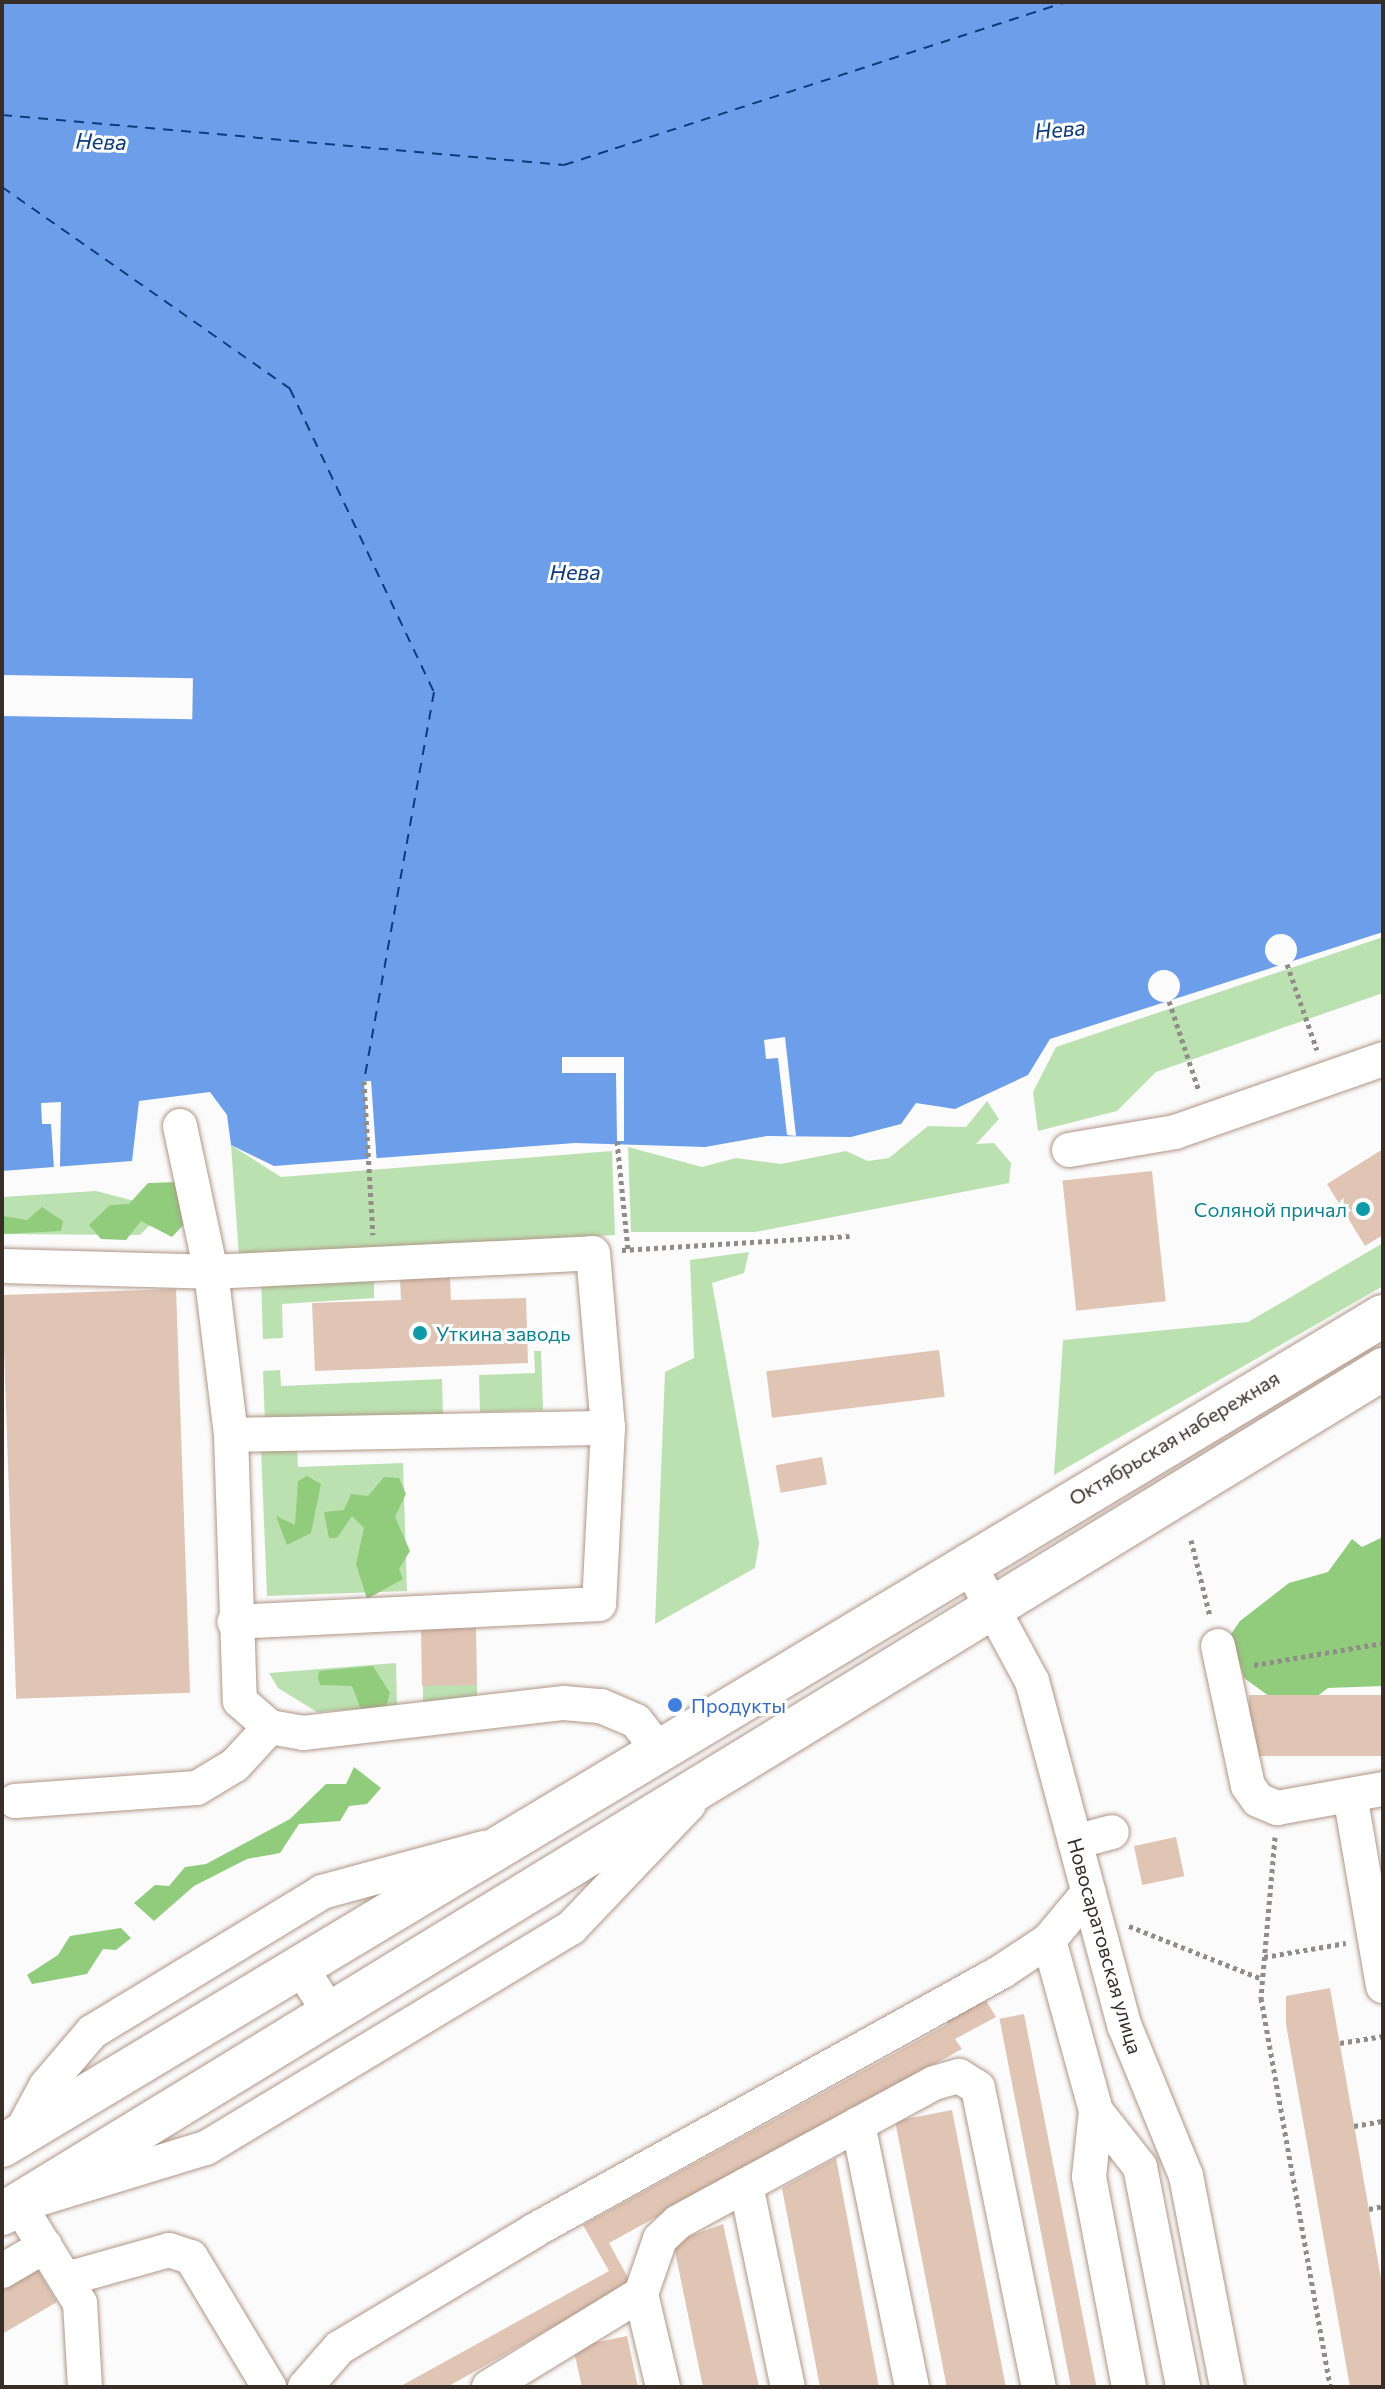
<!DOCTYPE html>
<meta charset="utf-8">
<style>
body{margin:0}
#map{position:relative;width:1385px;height:2389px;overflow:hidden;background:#fbfbfb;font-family:Commissioner,sans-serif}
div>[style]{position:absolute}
.green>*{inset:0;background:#bce1b1;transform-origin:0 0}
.forest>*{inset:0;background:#90cc7c}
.water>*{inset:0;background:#6d9eea}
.pier>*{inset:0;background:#fbfbfb;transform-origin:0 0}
.round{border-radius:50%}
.ferry>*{height:2px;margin-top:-1px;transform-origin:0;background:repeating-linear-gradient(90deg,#0d3b7d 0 10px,transparent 0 18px)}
.building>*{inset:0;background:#e0c5b5;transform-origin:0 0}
.path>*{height:5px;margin-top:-2.5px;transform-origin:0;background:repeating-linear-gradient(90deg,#928c89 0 4px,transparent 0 8px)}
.roads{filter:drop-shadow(0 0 2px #b09687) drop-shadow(0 0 2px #b09687)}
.minor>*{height:34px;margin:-17px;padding:0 17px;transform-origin:17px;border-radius:17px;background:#fff}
.major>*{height:42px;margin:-21px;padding:0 21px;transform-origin:21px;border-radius:21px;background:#fff}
.dots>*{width:22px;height:22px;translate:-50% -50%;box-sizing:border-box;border:4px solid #fff;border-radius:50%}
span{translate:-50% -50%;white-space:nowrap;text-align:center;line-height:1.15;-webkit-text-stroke:6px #fff;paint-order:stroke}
.culture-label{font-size:20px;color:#0d838f}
.right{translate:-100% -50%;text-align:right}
.left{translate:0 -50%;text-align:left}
.street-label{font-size:20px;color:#382d27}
.shop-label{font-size:20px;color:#366cbe}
.water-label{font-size:22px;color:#0d3b7d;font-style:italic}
.frame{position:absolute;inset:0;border:4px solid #382d27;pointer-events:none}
</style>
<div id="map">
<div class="green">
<div style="clip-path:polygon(1383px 937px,1383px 993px,1156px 1072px,1117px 1111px,1038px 1131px,1033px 1092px,1056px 1047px)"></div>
<div style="clip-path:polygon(987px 1101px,999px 1119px,976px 1144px,994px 1143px,1011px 1163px,1009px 1183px,755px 1232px,631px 1232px,628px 1147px,702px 1167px,736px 1158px,781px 1164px,846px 1151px,868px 1161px,889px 1158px,928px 1126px,966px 1127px)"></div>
<div style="clip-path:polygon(231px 1145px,281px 1177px,612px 1151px,615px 1235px,239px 1256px)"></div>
<div style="clip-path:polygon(96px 1191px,166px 1209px,140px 1235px,2px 1234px,2px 1197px)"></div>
<div style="clip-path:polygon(1383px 1243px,1383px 1286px,1054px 1475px,1063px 1340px,1248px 1322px)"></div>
<div style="clip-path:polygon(749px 1252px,744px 1273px,712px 1283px,759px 1543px,755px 1568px,655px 1624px,665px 1372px,694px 1358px,690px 1260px)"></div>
<div style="clip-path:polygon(261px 1278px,374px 1278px,374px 1298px,282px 1304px,283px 1338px,263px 1339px)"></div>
<div style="clip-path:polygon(534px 1351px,541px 1351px,543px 1410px,480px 1412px,479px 1375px,535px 1373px)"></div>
<div style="clip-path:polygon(280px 1370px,281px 1386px,442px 1379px,443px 1416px,265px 1423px,263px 1371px)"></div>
<div style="clip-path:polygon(297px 1448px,298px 1467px,403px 1463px,407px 1591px,267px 1596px,261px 1449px)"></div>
<div style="clip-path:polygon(396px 1663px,397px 1706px,317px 1712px,278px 1688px,269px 1673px)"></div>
<div style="left:477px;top:1685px;width:19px;height:54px;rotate:90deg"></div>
</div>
<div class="forest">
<div style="clip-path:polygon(179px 1182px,190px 1218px,172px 1237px,141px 1221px,126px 1240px,101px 1239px,89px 1225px,110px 1205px,129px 1204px,148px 1183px)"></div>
<div style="clip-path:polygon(42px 1207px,63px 1221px,61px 1231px,2px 1234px,2px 1216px,27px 1220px)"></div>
<div style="clip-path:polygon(307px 1476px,321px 1484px,311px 1533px,287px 1545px,276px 1516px,295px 1525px,298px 1481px)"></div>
<div style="clip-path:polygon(384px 1477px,399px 1478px,406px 1494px,395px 1517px,410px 1551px,399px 1569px,403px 1579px,367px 1599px,356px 1564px,364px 1528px,352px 1516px,337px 1538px,329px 1538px,324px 1512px,344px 1510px,351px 1494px,368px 1496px)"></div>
<div style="clip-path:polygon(1383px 1537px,1383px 1686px,1328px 1688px,1307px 1704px,1273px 1699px,1244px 1678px,1231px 1634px,1240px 1621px,1289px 1583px,1328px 1572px,1352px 1539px,1362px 1547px)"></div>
<div style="clip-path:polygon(373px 1666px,390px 1693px,386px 1707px,362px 1712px,352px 1686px,320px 1685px,318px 1678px,319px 1671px)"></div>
<div style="clip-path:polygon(354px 1767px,381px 1788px,367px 1804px,349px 1806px,340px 1821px,299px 1824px,280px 1853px,247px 1859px,194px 1886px,154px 1921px,134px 1903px,155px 1885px,169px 1886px,185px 1867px,206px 1864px,290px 1819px,326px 1784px,346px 1784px)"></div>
<div style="clip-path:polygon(121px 1928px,131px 1938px,116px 1950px,103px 1949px,87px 1974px,32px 1984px,27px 1975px,58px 1955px,70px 1936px)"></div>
</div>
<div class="water">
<div style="clip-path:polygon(2px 2px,1383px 2px,1383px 932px,1050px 1039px,1028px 1075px,955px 1109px,916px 1103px,901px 1124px,851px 1137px,767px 1136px,705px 1147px,575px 1143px,274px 1166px,231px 1145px,227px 1115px,210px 1092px,139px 1101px,132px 1161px,2px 1171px)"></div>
</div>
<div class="pier">
<div style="left:2px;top:675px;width:191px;height:41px;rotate:1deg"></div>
<div class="round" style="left:1265px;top:934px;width:32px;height:32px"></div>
<div class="round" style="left:1148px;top:970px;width:32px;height:32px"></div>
<div style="clip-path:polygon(785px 1037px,796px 1136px,787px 1135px,778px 1058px,766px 1059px,764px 1040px)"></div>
<div style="clip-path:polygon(562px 1057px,624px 1057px,624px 1141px,617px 1141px,616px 1073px,562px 1073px)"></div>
<div style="clip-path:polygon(364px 1081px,371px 1081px,377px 1165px,369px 1166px)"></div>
<div style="clip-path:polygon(61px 1102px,60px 1168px,54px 1169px,51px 1124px,42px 1124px,41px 1103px)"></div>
</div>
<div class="ferry">
<div style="left:2px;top:115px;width:564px;rotate:5.08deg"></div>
<div style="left:564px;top:165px;width:528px;rotate:-17.99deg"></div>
<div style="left:2px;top:187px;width:352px;rotate:35deg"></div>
<div style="left:290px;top:389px;width:335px;rotate:64.6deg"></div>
<div style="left:434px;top:692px;width:395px;rotate:100.2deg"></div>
</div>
<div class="building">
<div style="clip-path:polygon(1383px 1149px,1383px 1235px,1365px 1246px,1327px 1184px)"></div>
<div style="left:1152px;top:1171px;width:131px;height:90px;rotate:84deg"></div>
<div style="clip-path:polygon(450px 1277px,451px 1300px,526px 1298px,528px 1363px,315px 1371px,312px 1303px,401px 1300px,400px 1278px)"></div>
<div style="left:176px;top:1289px;width:404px;height:174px;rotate:88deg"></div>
<div style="left:939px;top:1350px;width:47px;height:174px;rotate:83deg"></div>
<div style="left:822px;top:1457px;width:28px;height:47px;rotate:80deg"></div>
<div style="left:476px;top:1628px;width:57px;height:55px;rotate:89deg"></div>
<div style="left:1383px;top:1695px;width:61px;height:134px;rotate:90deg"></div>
<div style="left:1176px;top:1837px;width:40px;height:43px;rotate:78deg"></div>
<div style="clip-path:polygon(1330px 1988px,1383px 2290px,1383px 2387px,1350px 2387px,1286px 2024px,1286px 1996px)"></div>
<div style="clip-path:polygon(982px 1994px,996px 2017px,955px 2039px,962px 2049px,609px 2243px,631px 2283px,447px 2387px,399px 2387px,609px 2271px,583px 2225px,948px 2024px,944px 2016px)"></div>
<div style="left:1024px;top:2014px;width:380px;height:25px;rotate:79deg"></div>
<div style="left:952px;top:2110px;width:282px;height:58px;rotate:79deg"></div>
<div style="clip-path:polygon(836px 2158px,879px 2387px,820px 2387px,782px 2188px)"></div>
<div style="clip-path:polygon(723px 2224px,759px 2387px,703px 2387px,673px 2242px)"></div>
<div style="clip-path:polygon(38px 2270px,57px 2302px,2px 2334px,2px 2291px)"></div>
<div style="clip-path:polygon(627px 2336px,638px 2387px,582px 2387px,573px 2347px)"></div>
</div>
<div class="path">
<div style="left:1287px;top:964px;width:91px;rotate:70.8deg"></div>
<div style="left:1169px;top:1001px;width:95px;rotate:71.6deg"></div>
<div style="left:364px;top:1081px;width:154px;rotate:86.7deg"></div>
<div style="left:617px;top:1141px;width:109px;rotate:84.2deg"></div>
<div style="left:622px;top:1250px;width:228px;rotate:-3.5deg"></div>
<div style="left:1191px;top:1540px;width:78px;rotate:76deg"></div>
<div style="left:1254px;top:1665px;width:131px;rotate:-9.7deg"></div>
<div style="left:1275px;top:1837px;width:162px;rotate:95deg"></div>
<div style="left:1261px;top:1998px;width:395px;rotate:79.9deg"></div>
<div style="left:1129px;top:1926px;width:143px;rotate:21.7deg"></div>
<div style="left:1264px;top:1957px;width:83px;rotate:-9.7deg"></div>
<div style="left:1340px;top:2043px;width:44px;rotate:-9.2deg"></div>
<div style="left:1354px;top:2126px;width:29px;rotate:-10deg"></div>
<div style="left:1369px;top:2209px;width:14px;rotate:-12deg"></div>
</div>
<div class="roads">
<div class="minor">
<div style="left:180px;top:1126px;width:149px;rotate:78deg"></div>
<div style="left:211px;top:1272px;width:164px;rotate:83deg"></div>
<div style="left:231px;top:1435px;width:266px;rotate:88.1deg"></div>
<div style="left:240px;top:1701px;width:40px;rotate:41deg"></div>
<div style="left:270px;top:1727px;width:34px;rotate:10deg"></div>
<div style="left:303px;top:1733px;width:263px;rotate:-6.6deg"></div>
<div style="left:564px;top:1703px;width:37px;rotate:5deg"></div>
<div style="left:601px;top:1706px;width:38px;rotate:23deg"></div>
<div style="left:636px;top:1721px;width:33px;rotate:52deg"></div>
<div style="left:1069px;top:1150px;width:108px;rotate:-9.6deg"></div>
<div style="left:1175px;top:1132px;width:220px;rotate:-19.3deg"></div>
<div style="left:2px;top:1266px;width:209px;rotate:1.6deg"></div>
<div style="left:211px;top:1272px;width:382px;rotate:-2.8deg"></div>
<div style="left:593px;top:1253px;width:176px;rotate:85.1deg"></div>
<div style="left:608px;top:1428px;width:176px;rotate:92.9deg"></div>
<div style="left:599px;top:1604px;width:365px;rotate:177.2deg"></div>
<div style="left:231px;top:1435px;width:377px;rotate:-1.1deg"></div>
<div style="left:967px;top:1561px;width:136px;rotate:61.6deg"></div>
<div style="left:1032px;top:1681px;width:358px;rotate:75deg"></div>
<div style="left:1125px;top:2027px;width:161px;rotate:67.7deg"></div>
<div style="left:1186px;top:2176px;width:215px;rotate:79deg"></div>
<div style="left:1218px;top:1646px;width:143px;rotate:77.9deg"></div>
<div style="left:1248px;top:1786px;width:17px;rotate:54deg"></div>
<div style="left:1258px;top:1800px;width:21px;rotate:23deg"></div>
<div style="left:1277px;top:1808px;width:108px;rotate:-10.2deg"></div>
<div style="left:1350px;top:1795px;width:194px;rotate:80.2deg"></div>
<div style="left:15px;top:1801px;width:182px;rotate:-4.1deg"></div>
<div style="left:197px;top:1788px;width:44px;rotate:-31.2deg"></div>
<div style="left:235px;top:1765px;width:52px;rotate:-47.4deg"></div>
<div style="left:1075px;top:1842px;width:38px;rotate:-15deg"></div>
<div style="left:1049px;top:1940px;width:177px;rotate:74.6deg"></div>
<div style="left:1096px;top:2111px;width:66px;rotate:96.1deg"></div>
<div style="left:1089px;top:2177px;width:214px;rotate:79.2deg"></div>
<div style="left:300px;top:1966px;width:58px;rotate:57.7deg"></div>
<div style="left:1096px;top:2111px;width:71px;rotate:51.8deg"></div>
<div style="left:1140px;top:2167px;width:224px;rotate:78.9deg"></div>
<div style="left:858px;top:2124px;width:268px;rotate:78.4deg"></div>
<div style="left:19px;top:2136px;width:57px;rotate:-61.6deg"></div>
<div style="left:46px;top:2086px;width:71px;rotate:-49.6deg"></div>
<div style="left:92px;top:2032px;width:269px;rotate:-31.3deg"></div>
<div style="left:322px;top:1892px;width:168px;rotate:-15.2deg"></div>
<div style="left:746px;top:2185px;width:206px;rotate:78.3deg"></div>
<div style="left:2px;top:2271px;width:50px;rotate:-30.2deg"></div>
<div style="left:66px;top:2279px;width:107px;rotate:-15.7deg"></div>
<div style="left:169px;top:2250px;width:23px;rotate:18deg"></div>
<div style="left:191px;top:2257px;width:152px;rotate:59deg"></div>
<div style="left:641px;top:2294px;width:96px;rotate:76.7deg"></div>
<div style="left:85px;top:2387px;width:84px;rotate:-93.4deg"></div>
<div style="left:80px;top:2303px;width:115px;rotate:-121.9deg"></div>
<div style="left:19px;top:2205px;width:195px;rotate:-17deg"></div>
<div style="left:206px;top:2148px;width:426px;rotate:-31.1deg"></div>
<div style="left:571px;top:1928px;width:171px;rotate:-46.4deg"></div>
<div style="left:305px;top:2387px;width:52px;rotate:-48.9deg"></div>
<div style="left:339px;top:2348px;width:229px;rotate:-31deg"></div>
<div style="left:535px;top:2230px;width:533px;rotate:-28.97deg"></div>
<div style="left:1001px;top:1972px;width:58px;rotate:-33.7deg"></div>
<div style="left:1049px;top:1940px;width:62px;rotate:-50.2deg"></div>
<div style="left:489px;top:2387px;width:178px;rotate:-31.5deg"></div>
<div style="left:641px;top:2294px;width:58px;rotate:-70.9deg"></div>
<div style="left:660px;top:2239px;width:25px;rotate:-43deg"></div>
<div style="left:678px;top:2222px;width:291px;rotate:-28.5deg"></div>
<div style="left:934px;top:2083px;width:26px;rotate:-16deg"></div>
<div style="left:959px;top:2076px;width:22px;rotate:32deg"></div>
<div style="left:978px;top:2088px;width:305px;rotate:78.5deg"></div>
</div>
<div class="major">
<div style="left:2px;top:2146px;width:1611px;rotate:-31.01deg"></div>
<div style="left:2px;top:2214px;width:1619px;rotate:-31.46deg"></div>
</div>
</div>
<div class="dots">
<div style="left:1363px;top:1209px;background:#0f9aa8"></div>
<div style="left:420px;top:1333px;background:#0f9aa8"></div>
<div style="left:675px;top:1705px;background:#3f7fe0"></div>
</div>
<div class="culture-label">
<span class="right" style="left:1347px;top:1209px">Соляной причал</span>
<span class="left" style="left:436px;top:1333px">Уткина заводь</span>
</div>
<div class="street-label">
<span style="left:1174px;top:1438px;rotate:-31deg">Октябрьская набережная</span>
<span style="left:1105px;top:1946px;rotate:74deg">Новосаратовская улица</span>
</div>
<div class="shop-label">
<span class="left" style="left:691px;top:1705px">Продукты</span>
</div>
<div class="water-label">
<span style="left:1060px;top:129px;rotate:-5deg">Нева</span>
<span style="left:101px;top:141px;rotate:2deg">Нева</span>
<span style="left:575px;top:572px">Нева</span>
</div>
<div class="frame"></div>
</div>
